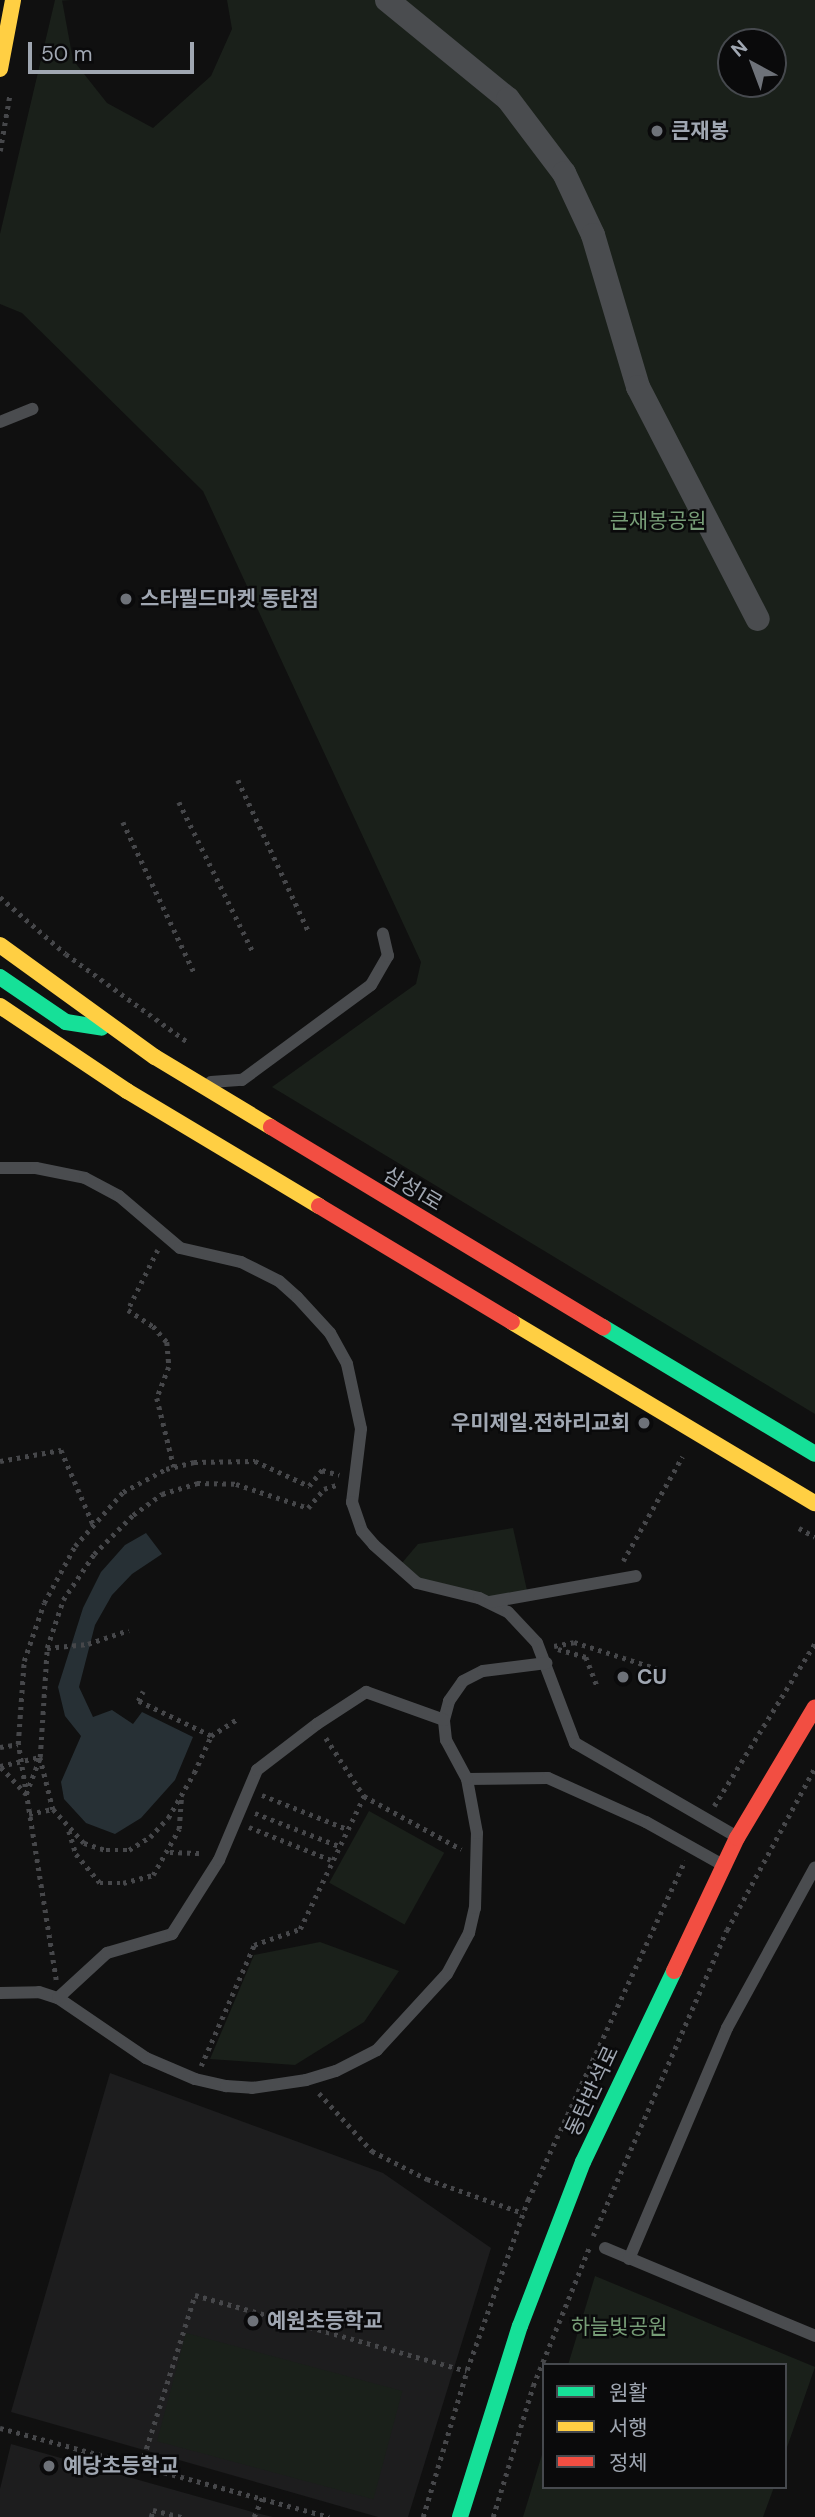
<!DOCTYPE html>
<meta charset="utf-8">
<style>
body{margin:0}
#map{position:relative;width:815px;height:2517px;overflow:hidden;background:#101010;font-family:"DM Sans","Noto Sans KR",sans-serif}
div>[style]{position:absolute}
.built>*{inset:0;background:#1d1d1e}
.green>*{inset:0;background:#1a201a;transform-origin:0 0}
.water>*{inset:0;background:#273035}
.path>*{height:4.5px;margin-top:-2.25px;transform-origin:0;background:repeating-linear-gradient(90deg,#46474a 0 3.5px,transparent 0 8.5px)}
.lane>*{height:12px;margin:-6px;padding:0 6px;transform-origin:6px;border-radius:6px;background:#4a4c4f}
.street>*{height:24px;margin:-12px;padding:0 12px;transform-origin:12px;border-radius:12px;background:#4a4c4f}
.fast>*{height:16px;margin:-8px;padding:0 8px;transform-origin:8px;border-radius:8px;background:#16e098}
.slow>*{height:16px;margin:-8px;padding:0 8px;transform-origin:8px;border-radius:8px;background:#ffcf43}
.jam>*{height:16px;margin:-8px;padding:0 8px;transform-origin:8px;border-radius:8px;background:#f24e42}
.dots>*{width:19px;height:19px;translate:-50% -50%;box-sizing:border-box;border:4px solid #0a0a0b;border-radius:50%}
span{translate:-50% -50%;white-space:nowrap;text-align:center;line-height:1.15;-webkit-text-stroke:5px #0a0a0b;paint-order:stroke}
.poi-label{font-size:21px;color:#a0a7b2;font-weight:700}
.left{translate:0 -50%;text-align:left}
.right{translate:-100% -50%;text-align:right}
.park-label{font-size:21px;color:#779d77}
.street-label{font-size:21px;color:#a0a7b2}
.legend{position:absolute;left:542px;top:2363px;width:245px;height:126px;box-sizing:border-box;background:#0a0a0b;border:2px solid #46494e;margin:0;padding:9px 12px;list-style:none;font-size:21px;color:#a0a7b2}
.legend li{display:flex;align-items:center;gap:14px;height:35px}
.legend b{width:35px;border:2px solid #46494e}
.north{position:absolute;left:717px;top:28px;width:70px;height:70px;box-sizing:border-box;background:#0a0a0b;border:2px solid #46494e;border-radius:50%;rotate:319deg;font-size:19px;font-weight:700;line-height:28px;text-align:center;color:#a0a7b2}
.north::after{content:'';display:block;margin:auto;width:24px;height:32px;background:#6e7279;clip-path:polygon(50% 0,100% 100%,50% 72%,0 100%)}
.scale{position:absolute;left:28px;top:42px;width:166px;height:32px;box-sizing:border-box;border:4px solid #a0a7b2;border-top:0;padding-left:9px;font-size:21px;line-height:24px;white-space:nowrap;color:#a0a7b2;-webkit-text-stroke:5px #0a0a0b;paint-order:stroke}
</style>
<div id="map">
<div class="built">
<div style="clip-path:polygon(110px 2073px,383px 2173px,491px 2248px,408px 2517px,378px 2517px,11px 2412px)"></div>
<div style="clip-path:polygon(11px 2444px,256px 2513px,273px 2517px,0 2517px,0 2489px)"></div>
</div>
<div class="green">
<div style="clip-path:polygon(evenodd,55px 0,62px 0,73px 60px,107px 103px,153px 128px,211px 76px,232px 29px,227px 0,815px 0,815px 1414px,272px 1087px,416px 984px,421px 962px,203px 491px,22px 313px,0 304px,0 234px,55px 0,731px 42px,773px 42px,773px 84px,731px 84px,731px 42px)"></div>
<div style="clip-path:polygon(513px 1528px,528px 1595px,489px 1602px,396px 1570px,418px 1544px)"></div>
<div style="left:369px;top:1811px;width:86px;height:82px;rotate:29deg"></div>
<div style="clip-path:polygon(320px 1942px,399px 1971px,364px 2022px,295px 2065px,210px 2059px,254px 1955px)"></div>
<div style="clip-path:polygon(595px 2276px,815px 2367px,785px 2453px,785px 2365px,568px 2365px)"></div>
<div style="left:186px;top:2333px;width:224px;height:112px;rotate:15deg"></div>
<div style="clip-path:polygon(544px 2448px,544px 2487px,774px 2487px,763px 2517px,523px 2517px)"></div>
</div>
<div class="water">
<div style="clip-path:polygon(146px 1533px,162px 1554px,132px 1574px,112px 1595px,95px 1625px,79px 1687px,93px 1717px,112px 1710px,133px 1724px,142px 1712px,193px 1737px,175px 1780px,141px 1818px,115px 1834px,86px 1823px,64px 1799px,61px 1782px,81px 1736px,65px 1716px,58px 1687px,83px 1608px,101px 1572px,125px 1545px)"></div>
</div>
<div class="path">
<div style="left:0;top:151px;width:59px;rotate:-80.2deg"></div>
<div style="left:238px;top:780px;width:168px;rotate:65deg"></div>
<div style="left:179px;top:802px;width:167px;rotate:63.7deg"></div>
<div style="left:123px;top:822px;width:166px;rotate:64.7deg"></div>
<div style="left:0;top:897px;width:87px;rotate:40.8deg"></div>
<div style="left:66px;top:954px;width:152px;rotate:35.9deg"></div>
<div style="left:158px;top:1250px;width:67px;rotate:116.6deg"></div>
<div style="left:128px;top:1310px;width:30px;rotate:33deg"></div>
<div style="left:153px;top:1326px;width:21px;rotate:49deg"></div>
<div style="left:167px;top:1342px;width:25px;rotate:85deg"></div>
<div style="left:169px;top:1367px;width:33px;rotate:111deg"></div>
<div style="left:157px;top:1398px;width:71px;rotate:76.2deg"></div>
<div style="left:0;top:1461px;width:62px;rotate:-10.2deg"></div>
<div style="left:61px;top:1450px;width:81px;rotate:66.6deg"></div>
<div style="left:799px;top:1528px;width:18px;rotate:29deg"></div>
<div style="left:623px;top:1561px;width:120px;rotate:-60.4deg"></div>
<div style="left:554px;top:1646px;width:20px;rotate:-11deg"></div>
<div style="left:574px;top:1642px;width:91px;rotate:17.8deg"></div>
<div style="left:47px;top:1648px;width:41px;rotate:-5.6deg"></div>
<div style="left:88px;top:1644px;width:43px;rotate:-18.9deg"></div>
<div style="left:558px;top:1649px;width:29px;rotate:16deg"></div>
<div style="left:586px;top:1657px;width:33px;rotate:69deg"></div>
<div style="left:211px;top:1736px;width:31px;rotate:-33deg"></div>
<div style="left:326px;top:1738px;width:69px;rotate:56.8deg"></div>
<div style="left:364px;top:1796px;width:111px;rotate:28.7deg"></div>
<div style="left:0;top:1747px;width:18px;rotate:-9deg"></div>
<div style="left:40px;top:1757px;width:54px;rotate:76deg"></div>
<div style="left:0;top:1766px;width:41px;rotate:-12.7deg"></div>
<div style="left:40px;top:1757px;width:109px;rotate:-86.3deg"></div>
<div style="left:47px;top:1648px;width:51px;rotate:-71.6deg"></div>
<div style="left:63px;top:1600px;width:55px;rotate:-56deg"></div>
<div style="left:94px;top:1554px;width:55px;rotate:-45deg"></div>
<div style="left:133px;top:1515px;width:36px;rotate:-36deg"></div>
<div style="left:162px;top:1494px;width:37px;rotate:-17deg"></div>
<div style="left:197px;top:1483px;width:39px;rotate:1deg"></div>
<div style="left:236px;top:1484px;width:76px;rotate:18.4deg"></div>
<div style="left:308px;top:1508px;width:25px;rotate:-50deg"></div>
<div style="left:324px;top:1489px;width:16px;rotate:-18deg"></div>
<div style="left:1px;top:1767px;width:37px;rotate:47deg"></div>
<div style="left:26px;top:1794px;width:40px;rotate:-69deg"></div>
<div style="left:262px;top:1795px;width:92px;rotate:21.8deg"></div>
<div style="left:714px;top:1806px;width:192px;rotate:-58.2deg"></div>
<div style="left:255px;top:1813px;width:90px;rotate:21.4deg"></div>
<div style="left:29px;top:1814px;width:25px;rotate:-12deg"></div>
<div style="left:53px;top:1809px;width:46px;rotate:47.6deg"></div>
<div style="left:84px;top:1843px;width:23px;rotate:18deg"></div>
<div style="left:106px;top:1850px;width:23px"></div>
<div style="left:129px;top:1850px;width:25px;rotate:-32deg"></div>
<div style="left:150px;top:1837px;width:26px;rotate:-47deg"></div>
<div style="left:168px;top:1818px;width:52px;rotate:-60deg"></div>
<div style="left:194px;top:1773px;width:41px;rotate:-65.3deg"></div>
<div style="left:211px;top:1736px;width:81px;rotate:-154.4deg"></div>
<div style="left:138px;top:1701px;width:11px;rotate:-63deg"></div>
<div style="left:249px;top:1827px;width:88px;rotate:21.9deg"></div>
<div style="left:69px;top:1831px;width:24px;rotate:73deg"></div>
<div style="left:76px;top:1854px;width:38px;rotate:50deg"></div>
<div style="left:100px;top:1883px;width:23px"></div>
<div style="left:123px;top:1883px;width:31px;rotate:-15deg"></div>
<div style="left:153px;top:1875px;width:53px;rotate:-60.5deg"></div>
<div style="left:179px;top:1829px;width:32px;rotate:-86deg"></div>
<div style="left:170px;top:1852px;width:34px;rotate:2deg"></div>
<div style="left:56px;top:1980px;width:239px;rotate:-99.1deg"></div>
<div style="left:18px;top:1744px;width:83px;rotate:-85.9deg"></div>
<div style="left:24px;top:1661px;width:61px;rotate:-71deg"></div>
<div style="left:44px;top:1603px;width:65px;rotate:-61.5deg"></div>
<div style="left:75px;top:1546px;width:72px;rotate:-48.4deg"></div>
<div style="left:123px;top:1492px;width:49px;rotate:-28.1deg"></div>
<div style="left:166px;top:1469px;width:29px;rotate:-14deg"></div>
<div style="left:194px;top:1462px;width:61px;rotate:-0.9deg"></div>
<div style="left:255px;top:1461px;width:60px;rotate:24.8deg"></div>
<div style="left:309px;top:1486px;width:21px;rotate:-51deg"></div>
<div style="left:322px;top:1470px;width:18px;rotate:16deg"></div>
<div style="left:201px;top:2066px;width:132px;rotate:-66.3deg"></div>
<div style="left:254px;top:1945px;width:49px;rotate:-19.2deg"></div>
<div style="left:300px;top:1929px;width:148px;rotate:-64.3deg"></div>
<div style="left:319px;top:2093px;width:79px;rotate:47.6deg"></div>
<div style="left:372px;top:2151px;width:62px;rotate:27deg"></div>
<div style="left:427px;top:2179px;width:102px;rotate:19.5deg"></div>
<div style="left:593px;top:2236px;width:334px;rotate:-66.4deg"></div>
<div style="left:727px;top:1930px;width:185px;rotate:-61.6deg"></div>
<div style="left:0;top:2428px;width:341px;rotate:15.1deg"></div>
<div style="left:141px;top:2465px;width:178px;rotate:-72.4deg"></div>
<div style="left:195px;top:2295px;width:282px;rotate:15.6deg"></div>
<div style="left:151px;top:2517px;width:7px;rotate:-74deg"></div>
<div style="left:153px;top:2510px;width:30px;rotate:14deg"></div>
<div style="left:254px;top:2517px;width:21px;rotate:-67deg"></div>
<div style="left:423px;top:2517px;width:153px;rotate:-73.3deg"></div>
<div style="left:467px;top:2370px;width:181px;rotate:-70.3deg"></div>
<div style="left:528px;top:2200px;width:374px;rotate:-65.2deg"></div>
<div style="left:493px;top:2517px;width:137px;rotate:-73deg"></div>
<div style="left:533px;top:2386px;width:149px;rotate:-67.9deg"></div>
</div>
<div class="lane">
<div style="left:0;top:422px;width:35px;rotate:-22deg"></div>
<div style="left:211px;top:1082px;width:31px;rotate:-4deg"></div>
<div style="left:242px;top:1080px;width:160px;rotate:-36.4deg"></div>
<div style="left:371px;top:985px;width:34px;rotate:-60deg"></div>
<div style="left:388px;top:956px;width:23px;rotate:-103deg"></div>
<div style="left:0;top:1168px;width:36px"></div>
<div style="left:36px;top:1168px;width:50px;rotate:11.5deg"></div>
<div style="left:85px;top:1178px;width:38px;rotate:28deg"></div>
<div style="left:119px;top:1196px;width:80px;rotate:40.4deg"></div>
<div style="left:180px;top:1248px;width:63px;rotate:12.9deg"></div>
<div style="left:241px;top:1262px;width:42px;rotate:26.6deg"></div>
<div style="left:279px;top:1281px;width:24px;rotate:42deg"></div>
<div style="left:297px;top:1297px;width:49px;rotate:47.5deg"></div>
<div style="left:330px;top:1333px;width:35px;rotate:61deg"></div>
<div style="left:347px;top:1364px;width:66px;rotate:77.8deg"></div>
<div style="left:361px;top:1429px;width:74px;rotate:97deg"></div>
<div style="left:352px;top:1502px;width:31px;rotate:71deg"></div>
<div style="left:362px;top:1531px;width:18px;rotate:49deg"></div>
<div style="left:374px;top:1545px;width:57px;rotate:41.5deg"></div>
<div style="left:417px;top:1583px;width:64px;rotate:13.6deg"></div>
<div style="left:479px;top:1598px;width:32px;rotate:26deg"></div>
<div style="left:508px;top:1612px;width:42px;rotate:46.9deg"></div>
<div style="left:537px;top:1643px;width:107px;rotate:69.2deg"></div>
<div style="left:575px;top:1743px;width:187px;rotate:30.1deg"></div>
<div style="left:490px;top:1602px;width:148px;rotate:-10.1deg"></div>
<div style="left:467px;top:1779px;width:81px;rotate:-0.7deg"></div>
<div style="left:548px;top:1778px;width:107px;rotate:24.2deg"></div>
<div style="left:646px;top:1822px;width:88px;rotate:29.2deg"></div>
<div style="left:0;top:1993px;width:39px;rotate:-1deg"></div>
<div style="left:39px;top:1992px;width:20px;rotate:18deg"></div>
<div style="left:58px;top:1998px;width:107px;rotate:34.3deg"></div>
<div style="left:146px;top:2058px;width:53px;rotate:23.2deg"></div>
<div style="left:195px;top:2079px;width:32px;rotate:13deg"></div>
<div style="left:226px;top:2086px;width:26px;rotate:4deg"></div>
<div style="left:252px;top:2088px;width:55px;rotate:-8.4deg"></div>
<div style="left:306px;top:2080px;width:31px;rotate:-17deg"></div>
<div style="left:336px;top:2071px;width:46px;rotate:-27.1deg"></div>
<div style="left:377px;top:2050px;width:103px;rotate:-47.4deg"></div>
<div style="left:447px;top:1974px;width:47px;rotate:-61.8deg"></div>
<div style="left:469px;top:1933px;width:26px;rotate:-77deg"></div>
<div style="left:475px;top:1908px;width:75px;rotate:-88.5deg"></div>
<div style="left:477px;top:1833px;width:55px;rotate:-100.5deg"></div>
<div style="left:467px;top:1779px;width:44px;rotate:-118.3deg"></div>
<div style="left:446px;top:1740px;width:20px;rotate:-96deg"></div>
<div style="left:444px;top:1720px;width:20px;rotate:-75deg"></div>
<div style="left:449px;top:1701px;width:24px;rotate:-55deg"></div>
<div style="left:463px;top:1681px;width:22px;rotate:-27deg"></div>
<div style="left:483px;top:1671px;width:64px;rotate:-7.2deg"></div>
<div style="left:58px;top:1998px;width:67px;rotate:-42.6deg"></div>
<div style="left:107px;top:1953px;width:68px;rotate:-16.3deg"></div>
<div style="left:172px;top:1934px;width:88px;rotate:-57.6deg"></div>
<div style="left:219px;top:1860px;width:98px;rotate:-67.1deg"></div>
<div style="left:257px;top:1770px;width:76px;rotate:-37.5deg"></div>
<div style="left:317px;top:1724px;width:59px;rotate:-33.1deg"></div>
<div style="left:366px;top:1692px;width:83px;rotate:19.7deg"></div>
<div style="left:605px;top:2248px;width:228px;rotate:22.7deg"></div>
<div style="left:629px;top:2259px;width:251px;rotate:-67deg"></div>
<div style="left:727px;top:2028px;width:183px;rotate:-61.3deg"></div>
</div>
<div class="street">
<div style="left:387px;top:0;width:156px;rotate:39.3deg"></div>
<div style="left:508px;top:99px;width:93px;rotate:52.9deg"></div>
<div style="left:564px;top:173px;width:68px;rotate:64.9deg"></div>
<div style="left:593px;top:235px;width:159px;rotate:73.5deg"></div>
<div style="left:638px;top:387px;width:261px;rotate:62.7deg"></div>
</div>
<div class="fast">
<div style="left:0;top:977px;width:80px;rotate:34.3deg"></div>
<div style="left:66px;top:1022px;width:36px;rotate:9deg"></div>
<div style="left:603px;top:1327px;width:247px;rotate:30.9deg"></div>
<div style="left:460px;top:2517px;width:200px;rotate:-72.6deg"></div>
<div style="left:520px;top:2326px;width:176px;rotate:-69deg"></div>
<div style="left:583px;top:2162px;width:212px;rotate:-64.5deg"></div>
</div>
<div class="slow">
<div style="left:0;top:69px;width:70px;rotate:-79.3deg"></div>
<div style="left:0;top:945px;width:191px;rotate:35.9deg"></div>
<div style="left:155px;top:1057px;width:135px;rotate:31.1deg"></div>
<div style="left:0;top:1006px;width:153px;rotate:33.8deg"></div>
<div style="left:127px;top:1091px;width:224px;rotate:30.9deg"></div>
<div style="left:512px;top:1322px;width:353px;rotate:30.9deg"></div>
</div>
<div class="jam">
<div style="left:271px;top:1127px;width:388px;rotate:31.1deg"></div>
<div style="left:319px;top:1206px;width:225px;rotate:31deg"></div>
<div style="left:674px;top:1971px;width:147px;rotate:-64.7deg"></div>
<div style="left:737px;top:1838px;width:152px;rotate:-59.2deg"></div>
</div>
<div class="dots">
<div style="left:657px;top:131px;background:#6e7279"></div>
<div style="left:126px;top:599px;background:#6e7279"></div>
<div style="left:644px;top:1423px;background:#6e7279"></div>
<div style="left:623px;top:1677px;background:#6e7279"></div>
<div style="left:253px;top:2321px;background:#6e7279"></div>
<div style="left:49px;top:2466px;background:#6e7279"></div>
</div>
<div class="poi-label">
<span class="left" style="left:671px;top:131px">큰재봉</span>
<span class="left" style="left:140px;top:599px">스타필드마켓 동탄점</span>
<span class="right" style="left:630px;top:1423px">우미제일.전하리교회</span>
<span class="left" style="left:637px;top:1677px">CU</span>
<span class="left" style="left:267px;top:2321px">예원초등학교</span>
<span class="left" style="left:63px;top:2466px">예당초등학교</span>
</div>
<div class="park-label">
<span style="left:658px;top:521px">큰재봉공원</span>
<span style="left:619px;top:2327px">하늘빛공원</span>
</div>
<div class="street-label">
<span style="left:413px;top:1189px;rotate:31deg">삼성1로</span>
<span style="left:592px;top:2091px;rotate:-65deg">동탄반석로</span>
</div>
<ul class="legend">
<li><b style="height:9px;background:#16e098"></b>원활</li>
<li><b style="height:9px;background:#ffcf43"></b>서행</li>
<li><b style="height:9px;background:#f24e42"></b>정체</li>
</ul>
<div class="north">N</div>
<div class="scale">50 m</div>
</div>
